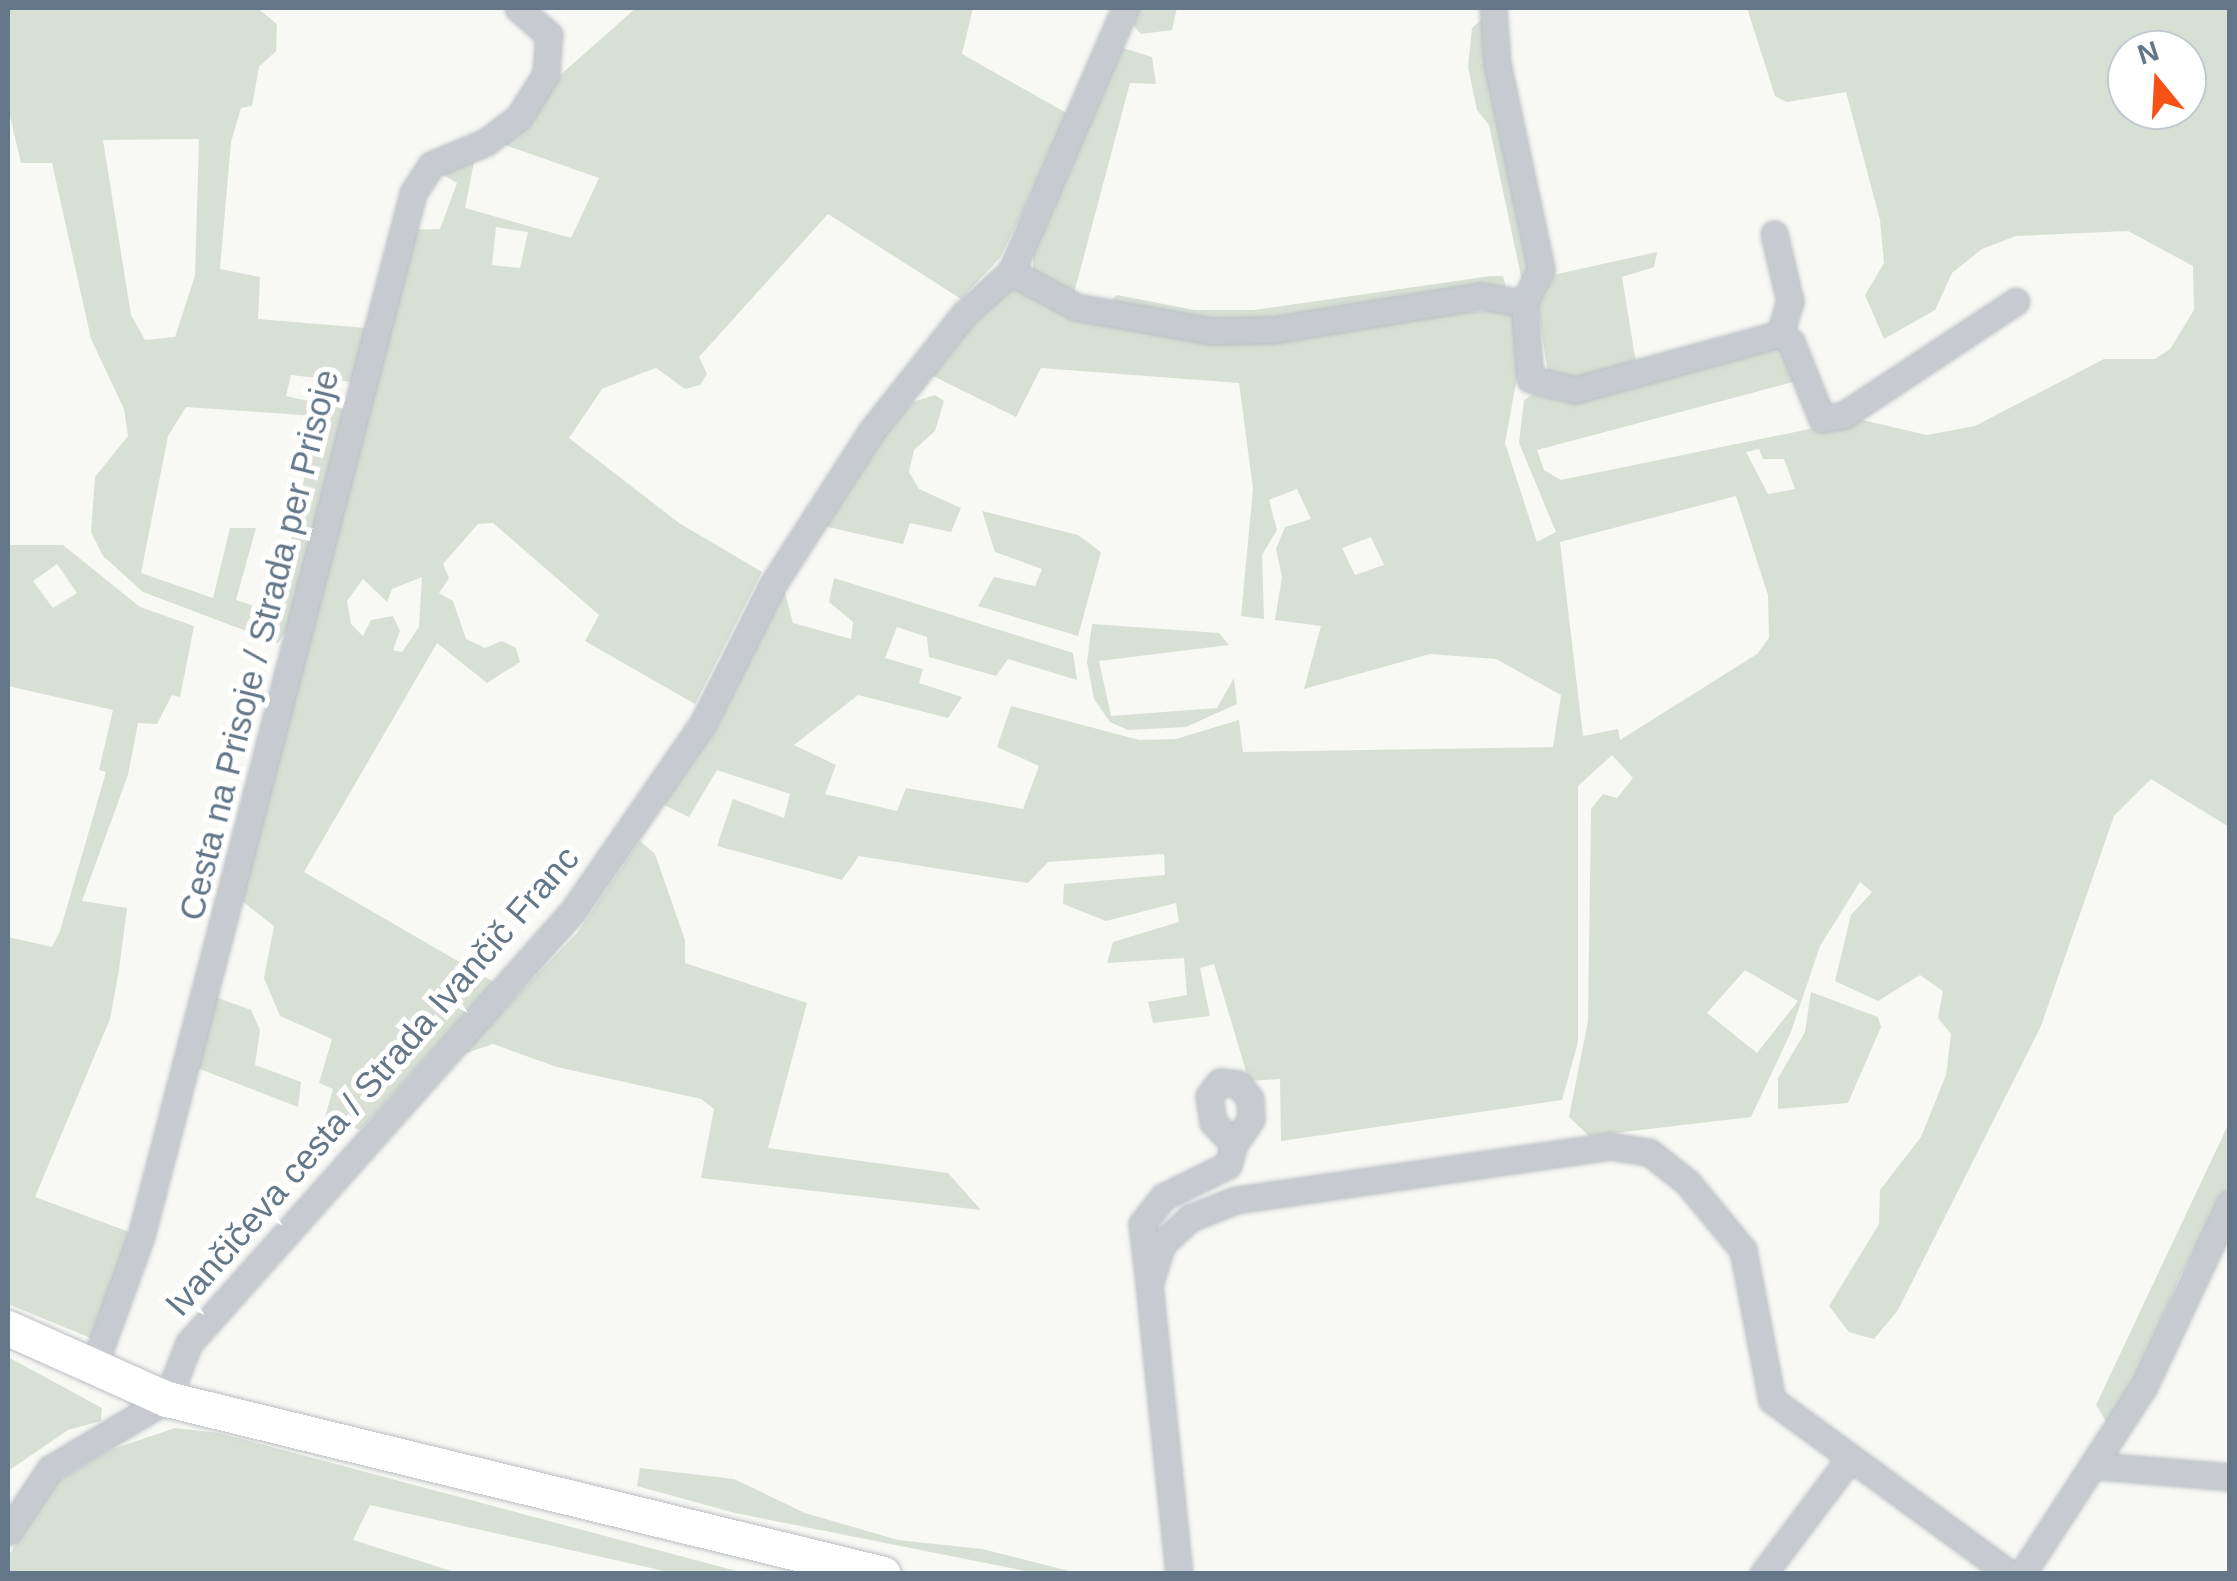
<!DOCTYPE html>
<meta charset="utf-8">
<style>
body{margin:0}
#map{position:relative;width:2237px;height:1581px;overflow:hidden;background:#f8f8f4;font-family:Helvetica,sans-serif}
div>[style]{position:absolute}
.green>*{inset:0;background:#d8e0d5}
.roads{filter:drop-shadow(0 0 2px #b9bec3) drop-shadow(0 0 2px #b9bec3)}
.street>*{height:25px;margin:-12.5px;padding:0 12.5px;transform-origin:12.5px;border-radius:12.5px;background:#c7cbcf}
.secondary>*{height:35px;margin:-17.5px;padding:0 17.5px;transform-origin:17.5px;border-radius:17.5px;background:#fff}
span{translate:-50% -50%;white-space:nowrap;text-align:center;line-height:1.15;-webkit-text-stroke:10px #fff;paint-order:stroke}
.street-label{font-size:35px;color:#637789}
.frame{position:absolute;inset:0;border:10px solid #637789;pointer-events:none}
.north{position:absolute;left:2107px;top:30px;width:100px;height:100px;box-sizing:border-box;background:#fff;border:2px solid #c1c9d0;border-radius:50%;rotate:342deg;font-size:28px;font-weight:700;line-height:40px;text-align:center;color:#637789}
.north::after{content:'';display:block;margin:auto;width:35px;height:45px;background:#f65216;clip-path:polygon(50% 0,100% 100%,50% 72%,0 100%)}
</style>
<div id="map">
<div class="green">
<div style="clip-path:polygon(evenodd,8px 8px,257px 8px,277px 24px,276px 51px,259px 67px,252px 106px,241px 108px,231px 142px,220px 269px,260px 277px,258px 319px,366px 328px,352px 382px,291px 375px,286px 396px,346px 409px,289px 627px,278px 643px,143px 592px,103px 556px,91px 532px,95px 477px,128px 436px,124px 409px,91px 339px,52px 163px,21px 163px,8px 108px,8px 8px,199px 139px,195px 276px,175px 337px,145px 340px,131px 315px,103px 140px,199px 139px,8px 8px,186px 407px,318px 416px,275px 612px,236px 600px,256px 528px,230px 528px,213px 598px,141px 573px,168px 436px,186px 407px)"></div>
<div style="clip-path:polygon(evenodd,636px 8px,973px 8px,962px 54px,1070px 115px,1000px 258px,961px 299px,828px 214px,699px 357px,707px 374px,700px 385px,685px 389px,656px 368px,637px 375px,602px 389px,569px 438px,679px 523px,762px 572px,695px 704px,585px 641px,599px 615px,493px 523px,478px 524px,443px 564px,449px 578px,439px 593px,453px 601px,466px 639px,485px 648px,502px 641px,516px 648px,520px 662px,487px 683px,437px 643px,304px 872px,494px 982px,360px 1130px,325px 1117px,333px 1089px,319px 1083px,332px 1039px,280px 1016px,264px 978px,274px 926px,242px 901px,259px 823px,407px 230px,440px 229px,457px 183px,440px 173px,475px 157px,465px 208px,571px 238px,599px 178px,502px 144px,559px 76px,636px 8px,496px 227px,528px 232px,520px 268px,492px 265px,496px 227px,636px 8px,422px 577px,419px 627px,402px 652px,393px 650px,400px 631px,393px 616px,371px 620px,363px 636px,351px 624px,347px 601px,363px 579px,387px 602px,392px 589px,422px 577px)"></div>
<div style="clip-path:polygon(1137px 8px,1177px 8px,1172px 30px,1141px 34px,1133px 25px)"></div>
<div style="clip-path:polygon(evenodd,1747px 8px,2229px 8px,2229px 827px,2151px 779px,2114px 816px,2041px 1026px,1898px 1310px,1874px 1339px,1849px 1332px,1829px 1306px,1879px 1224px,1880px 1190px,1921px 1137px,1946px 1075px,1951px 1034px,1938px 1018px,1943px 991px,1920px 975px,1878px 1001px,1835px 981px,1851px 915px,1872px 892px,1860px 882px,1820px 946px,1791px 1032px,1751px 1117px,1589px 1136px,1569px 1117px,1588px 1021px,1591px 809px,1603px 794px,1617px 798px,1633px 778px,1612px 755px,1578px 786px,1578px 1042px,1562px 1100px,1281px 1141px,1280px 1079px,1249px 1081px,1214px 964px,1200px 968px,1210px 1016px,1153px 1023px,1148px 1002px,1187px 995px,1184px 958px,1107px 963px,1113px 942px,1179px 922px,1176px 903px,1106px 921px,1063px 904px,1064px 884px,1165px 875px,1164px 854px,1048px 862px,1028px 883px,859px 856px,842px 880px,717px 846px,733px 799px,784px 818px,790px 794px,717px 770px,689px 817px,664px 805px,784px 589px,793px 623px,851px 639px,853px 622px,829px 602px,834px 578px,1073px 653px,1077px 680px,1008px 659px,996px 676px,929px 657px,927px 637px,897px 627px,885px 658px,923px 669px,919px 683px,962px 697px,948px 718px,858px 695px,794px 745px,836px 765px,825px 794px,897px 811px,906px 788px,1023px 809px,1039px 766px,997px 747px,1011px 706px,1139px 740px,1176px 739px,1239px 720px,1243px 752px,1553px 747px,1561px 695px,1496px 659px,1430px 654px,1304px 689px,1321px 626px,1275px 620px,1282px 577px,1276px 549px,1285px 527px,1311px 519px,1297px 489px,1269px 500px,1277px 530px,1262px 555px,1264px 619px,1241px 616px,1253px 489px,1239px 383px,1041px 368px,1016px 417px,931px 375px,972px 321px,1010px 288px,1189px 332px,1509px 309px,1518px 323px,1518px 372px,1505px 443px,1537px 542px,1556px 532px,1519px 443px,1524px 400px,1533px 394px,1567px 402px,1781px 342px,1797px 381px,1537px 450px,1544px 470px,1561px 480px,1858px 419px,1927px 435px,1975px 426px,2104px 359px,2155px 359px,2170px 349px,2194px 310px,2193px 266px,2128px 231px,2016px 236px,1982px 249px,1952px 273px,1935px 310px,1884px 339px,1865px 295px,1884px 263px,1880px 220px,1846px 92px,1787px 102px,1775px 96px,1747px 8px,2127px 50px,2187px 50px,2187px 110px,2127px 110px,2127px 50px,1747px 8px,1759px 449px,1763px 459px,1784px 459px,1795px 489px,1768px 494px,1746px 452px,1759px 449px,1747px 8px,1736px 496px,1768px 595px,1769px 638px,1757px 654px,1620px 740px,1618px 729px,1583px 736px,1560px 542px,1736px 496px,1747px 8px,1371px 537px,1384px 565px,1355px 575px,1342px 548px,1371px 537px,1747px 8px,1745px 970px,1798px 1001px,1757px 1053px,1707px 1013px,1745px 970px)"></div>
<div style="clip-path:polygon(1485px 16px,1534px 262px,1522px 281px,1489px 125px,1477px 110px,1468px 67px,1472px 28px)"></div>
<div style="clip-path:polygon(1120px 47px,1152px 57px,1156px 84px,1130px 83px,1073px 297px,1033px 275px,1033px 248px)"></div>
<div style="clip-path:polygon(1657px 252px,1654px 267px,1622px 277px,1637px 369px,1573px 382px,1548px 373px,1537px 303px,1548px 276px)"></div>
<div style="clip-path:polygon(1491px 276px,1503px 276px,1506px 288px,1256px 324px,1105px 306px,1117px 295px,1194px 310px,1254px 310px)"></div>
<div style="clip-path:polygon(935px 395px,944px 401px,935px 431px,914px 450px,909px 472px,919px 489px,961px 508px,951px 532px,910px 523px,903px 544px,823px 526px,886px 432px,913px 402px)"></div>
<div style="clip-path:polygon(982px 511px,1078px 535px,1101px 552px,1078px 636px,978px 606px,994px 577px,1035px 586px,1042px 569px,995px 552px)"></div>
<div style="clip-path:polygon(evenodd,8px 545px,63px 545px,140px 607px,194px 626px,180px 697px,172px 695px,157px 724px,138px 723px,128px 775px,82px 901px,127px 908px,119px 970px,110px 1019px,35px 1197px,132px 1233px,93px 1339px,8px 1304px,8px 937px,52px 947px,60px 931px,106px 772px,99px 770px,113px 710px,8px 686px,8px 545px,57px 564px,77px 593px,53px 608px,33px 581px,57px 564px)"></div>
<div style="clip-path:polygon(1092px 624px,1219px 633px,1229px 645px,1099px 661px,1111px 716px,1217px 708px,1234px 678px,1237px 704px,1186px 727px,1128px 730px,1110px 722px,1094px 699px,1087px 662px)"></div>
<div style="clip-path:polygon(640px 841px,655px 854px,685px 940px,685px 963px,807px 1003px,768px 1148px,948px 1173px,981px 1210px,701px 1178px,714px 1109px,701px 1099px,557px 1067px,493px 1044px,460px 1055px,577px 933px)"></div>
<div style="clip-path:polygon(1811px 992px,1878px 1017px,1881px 1027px,1848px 1103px,1778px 1109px,1778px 1078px,1805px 1032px)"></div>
<div style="clip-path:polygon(213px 996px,251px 1010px,260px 1030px,255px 1065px,301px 1082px,298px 1107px,192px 1066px)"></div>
<div style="clip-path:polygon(2229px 1123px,2229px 1187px,2180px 1276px,2113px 1433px,2096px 1405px)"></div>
<div style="clip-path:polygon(8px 1357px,102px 1408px,101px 1421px,68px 1430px,8px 1471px)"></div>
<div style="clip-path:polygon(175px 1428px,219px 1433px,744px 1573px,673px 1573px,370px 1505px,353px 1540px,458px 1573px,8px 1574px,8px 1557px,49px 1486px,113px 1449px)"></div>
<div style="clip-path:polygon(640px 1468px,734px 1479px,805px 1513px,898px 1540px,982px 1549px,1077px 1573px,1036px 1573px,735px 1513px,637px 1486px)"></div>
</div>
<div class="roads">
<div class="street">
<div style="left:1493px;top:8px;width:55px;rotate:85.8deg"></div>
<div style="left:1497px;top:63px;width:211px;rotate:77.9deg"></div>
<div style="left:1541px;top:269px;width:38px;rotate:117deg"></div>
<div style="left:1774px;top:234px;width:69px;rotate:76.6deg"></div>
<div style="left:1790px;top:301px;width:34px;rotate:107deg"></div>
<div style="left:1011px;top:272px;width:74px;rotate:28.3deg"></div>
<div style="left:1076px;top:307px;width:137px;rotate:10.1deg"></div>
<div style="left:1211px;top:331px;width:62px;rotate:-0.9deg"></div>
<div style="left:1273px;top:330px;width:210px;rotate:-9.3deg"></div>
<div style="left:1480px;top:296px;width:45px;rotate:9deg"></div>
<div style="left:1524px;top:303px;width:76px;rotate:85.5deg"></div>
<div style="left:1530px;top:379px;width:46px;rotate:13.7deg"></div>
<div style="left:1575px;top:390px;width:213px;rotate:-15.3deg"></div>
<div style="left:1780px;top:334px;width:14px;rotate:36deg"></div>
<div style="left:1791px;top:342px;width:83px;rotate:68.1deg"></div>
<div style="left:1822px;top:419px;width:22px;rotate:-10deg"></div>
<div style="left:1844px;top:415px;width:206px;rotate:-33.5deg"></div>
<div style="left:1148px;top:1275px;width:51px;rotate:-96.7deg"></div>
<div style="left:1142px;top:1224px;width:34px;rotate:-52deg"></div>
<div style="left:1163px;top:1197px;width:72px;rotate:-26.2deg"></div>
<div style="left:1228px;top:1165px;width:22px;rotate:-74deg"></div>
<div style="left:1234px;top:1144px;width:30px;rotate:-134deg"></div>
<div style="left:1213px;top:1122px;width:26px;rotate:-99deg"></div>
<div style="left:1209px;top:1096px;width:18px;rotate:-52deg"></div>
<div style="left:1220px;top:1082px;width:18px;rotate:6deg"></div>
<div style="left:1238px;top:1084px;width:19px;rotate:51deg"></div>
<div style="left:1250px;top:1099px;width:20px;rotate:87deg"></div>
<div style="left:1251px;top:1119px;width:30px;rotate:124deg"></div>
<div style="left:93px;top:1368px;width:140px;rotate:-70deg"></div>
<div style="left:141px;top:1236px;width:1078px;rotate:-75.38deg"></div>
<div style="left:413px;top:193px;width:33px;rotate:-57deg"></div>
<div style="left:431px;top:165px;width:60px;rotate:-22.7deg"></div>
<div style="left:486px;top:142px;width:41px;rotate:-37.1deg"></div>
<div style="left:519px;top:117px;width:51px;rotate:-57.9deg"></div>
<div style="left:546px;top:74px;width:39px;rotate:-86deg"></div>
<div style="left:549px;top:35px;width:41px;rotate:-138.9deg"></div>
<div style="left:2099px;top:1466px;width:131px;rotate:4.8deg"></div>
<div style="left:8px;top:1532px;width:76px;rotate:-56.3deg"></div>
<div style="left:50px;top:1469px;width:136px;rotate:-30.9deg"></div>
<div style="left:167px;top:1399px;width:60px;rotate:-68.6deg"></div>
<div style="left:189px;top:1343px;width:578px;rotate:-48.37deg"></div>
<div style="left:573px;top:911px;width:226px;rotate:-55.3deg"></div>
<div style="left:702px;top:725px;width:158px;rotate:-63.3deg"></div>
<div style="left:773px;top:584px;width:184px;rotate:-57.2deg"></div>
<div style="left:873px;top:429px;width:147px;rotate:-51.6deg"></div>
<div style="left:964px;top:314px;width:63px;rotate:-41.8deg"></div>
<div style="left:1011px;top:272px;width:288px;rotate:-66.6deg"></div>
<div style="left:1179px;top:1574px;width:291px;rotate:-95.9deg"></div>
<div style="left:1149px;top:1285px;width:43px;rotate:-72.4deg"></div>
<div style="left:1162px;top:1244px;width:38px;rotate:-43deg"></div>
<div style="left:1190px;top:1218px;width:49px;rotate:-21.4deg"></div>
<div style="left:1236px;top:1200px;width:378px;rotate:-8.2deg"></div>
<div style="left:1610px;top:1146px;width:39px;rotate:9deg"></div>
<div style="left:1649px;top:1152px;width:48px;rotate:38.3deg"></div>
<div style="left:1687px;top:1182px;width:88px;rotate:50.5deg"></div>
<div style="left:1743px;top:1250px;width:153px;rotate:79.1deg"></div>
<div style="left:1772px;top:1400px;width:295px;rotate:36.2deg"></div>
<div style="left:1763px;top:1574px;width:145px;rotate:-53.1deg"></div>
<div style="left:2022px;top:1574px;width:224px;rotate:-57deg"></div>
<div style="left:2144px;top:1386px;width:202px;rotate:-64.8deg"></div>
</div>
<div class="secondary">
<div style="left:8px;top:1328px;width:174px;rotate:24.1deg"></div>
<div style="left:167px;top:1399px;width:737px;rotate:13.73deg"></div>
</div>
</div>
<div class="street-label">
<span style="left:259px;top:645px;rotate:-76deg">Cesta na Prisoje / Strada per Prisoje</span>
<span style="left:372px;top:1081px;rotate:-49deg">Ivančičeva cesta / Strada Ivančič Franc</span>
</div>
<div class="frame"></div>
<div class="north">N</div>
</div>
